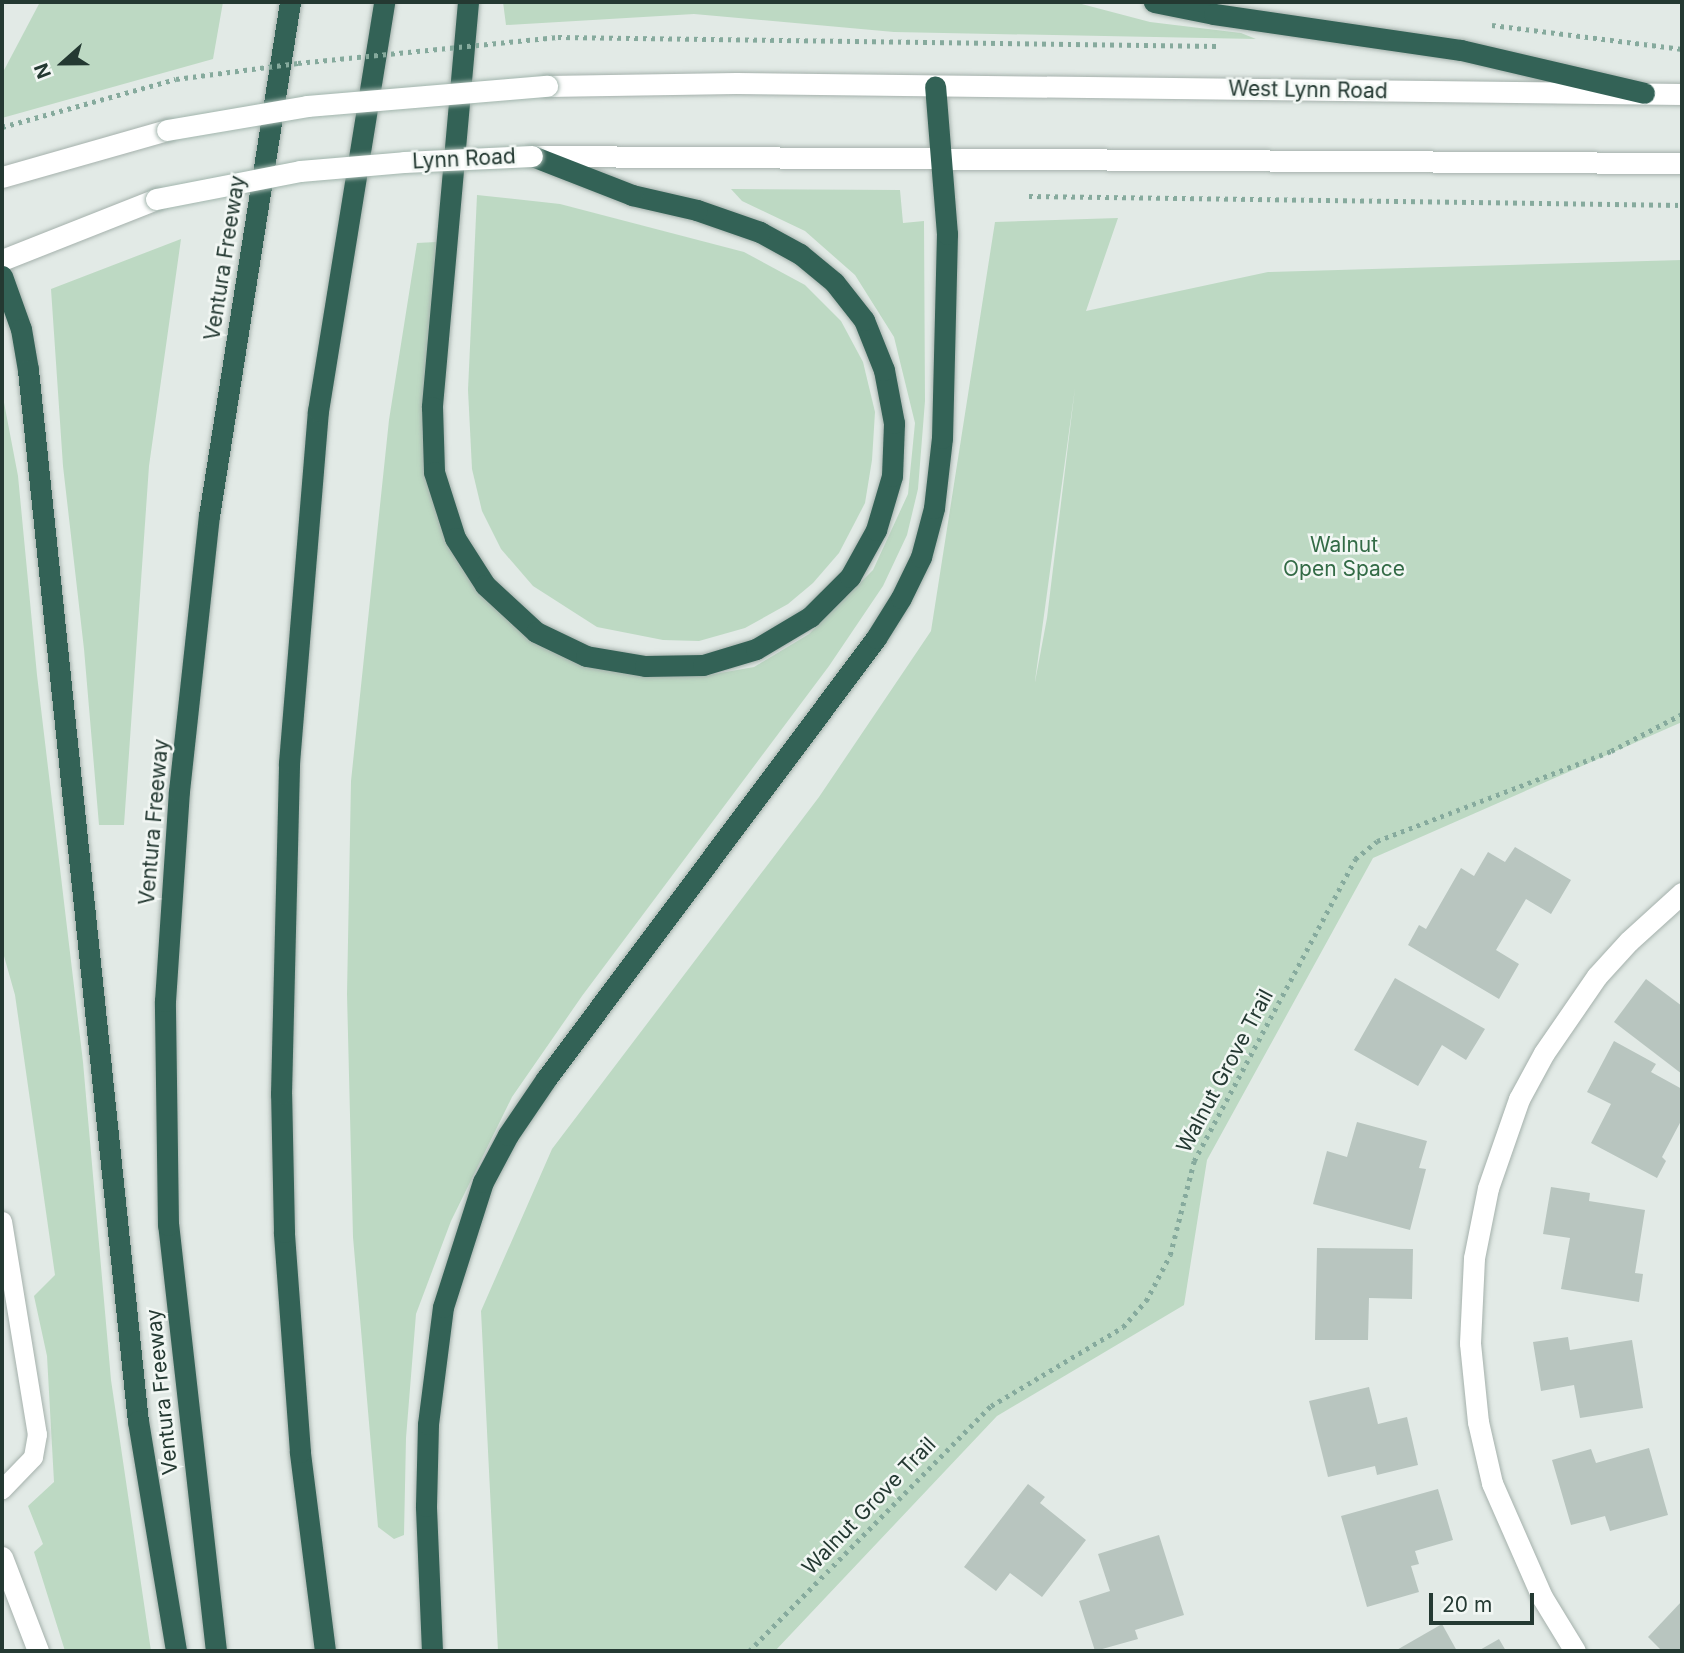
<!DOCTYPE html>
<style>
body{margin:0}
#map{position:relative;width:1684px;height:1653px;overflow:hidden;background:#e2eae6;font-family:Inter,sans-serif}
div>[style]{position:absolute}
.green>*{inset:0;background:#bdd9c3}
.building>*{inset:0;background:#b8c5bf}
.path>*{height:4.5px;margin-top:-2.25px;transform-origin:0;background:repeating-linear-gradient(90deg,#86aa9d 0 3.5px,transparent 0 8.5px)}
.roads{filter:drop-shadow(0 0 2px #a5b1ac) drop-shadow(0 0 2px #a5b1ac)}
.lane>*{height:19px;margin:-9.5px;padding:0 9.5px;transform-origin:9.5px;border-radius:9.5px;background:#fff}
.street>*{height:21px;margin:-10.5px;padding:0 10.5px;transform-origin:10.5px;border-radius:10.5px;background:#fff}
.secondary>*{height:21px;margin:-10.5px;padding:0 10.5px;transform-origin:10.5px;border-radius:10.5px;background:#fff}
.highway>*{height:21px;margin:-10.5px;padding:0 10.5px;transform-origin:10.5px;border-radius:10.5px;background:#336256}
.path-bridge>*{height:4.5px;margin-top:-2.25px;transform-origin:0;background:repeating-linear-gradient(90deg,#86aa9d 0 3.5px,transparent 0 8.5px)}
.bridges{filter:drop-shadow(0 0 2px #a2b5ad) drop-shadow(0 0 2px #a2b5ad)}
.secondary-bridge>*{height:21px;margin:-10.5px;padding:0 10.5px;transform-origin:10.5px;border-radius:10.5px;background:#fff}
span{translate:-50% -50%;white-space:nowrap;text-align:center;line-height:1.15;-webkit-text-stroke:5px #f2f7f4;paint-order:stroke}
.street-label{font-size:21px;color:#243932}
.park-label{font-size:21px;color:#336b46}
.frame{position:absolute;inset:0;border:4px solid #243932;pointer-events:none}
.north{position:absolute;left:28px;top:28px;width:70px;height:70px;-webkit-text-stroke:5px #f2f7f4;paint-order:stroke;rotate:249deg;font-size:19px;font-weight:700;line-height:28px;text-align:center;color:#243932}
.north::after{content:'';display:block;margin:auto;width:24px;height:32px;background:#243932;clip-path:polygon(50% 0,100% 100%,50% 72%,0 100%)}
.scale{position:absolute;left:1429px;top:1593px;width:105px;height:32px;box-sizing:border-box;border:4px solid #243932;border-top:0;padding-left:9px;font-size:21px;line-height:24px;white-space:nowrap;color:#243932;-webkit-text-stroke:5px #f2f7f4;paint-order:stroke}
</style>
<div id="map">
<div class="green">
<div style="clip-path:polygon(40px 2px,223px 2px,213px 59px,2px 118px,2px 74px)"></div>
<div style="clip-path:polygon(503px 2px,1074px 2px,1150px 22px,1241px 33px,1256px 39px,894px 32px,694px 14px,506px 25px)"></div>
<div style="clip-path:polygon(731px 189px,900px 190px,903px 223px,924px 221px,925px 401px,918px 489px,907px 535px,883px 586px,829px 666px,582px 996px,512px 1097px,451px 1221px,416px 1314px,406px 1438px,404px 1535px,394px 1539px,378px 1527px,353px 1237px,347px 994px,351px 781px,389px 420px,417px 243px,436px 242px,435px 296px,422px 432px,437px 517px,473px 581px,587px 667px,652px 677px,703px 676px,754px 667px,809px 634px,873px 570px,908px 494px,915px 423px,894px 337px,855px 275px,805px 231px,742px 201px)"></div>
<div style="clip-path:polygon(477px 195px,560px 204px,744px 252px,805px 285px,841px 321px,863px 362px,875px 412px,872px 460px,865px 503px,839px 553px,813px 583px,788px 604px,745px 628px,699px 641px,663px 640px,597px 627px,533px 586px,501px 549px,482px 511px,472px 469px,468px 390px)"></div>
<div style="clip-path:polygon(evenodd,1118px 218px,1086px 311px,1268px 272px,1682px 260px,1682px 722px,1373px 858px,1207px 1160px,1184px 1305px,997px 1416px,775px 1651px,498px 1651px,481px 1311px,552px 1149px,819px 797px,931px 631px,995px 222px,1118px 218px,1075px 388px,1047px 618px,1035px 682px,1035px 681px,1075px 388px)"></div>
<div style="clip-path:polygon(181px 239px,149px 466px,124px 825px,99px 825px,84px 649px,63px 466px,51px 289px)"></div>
<div style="clip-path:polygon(2px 392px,18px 476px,37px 675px,83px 1062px,111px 1380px,151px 1651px,65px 1651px,34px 1552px,43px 1544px,28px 1506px,54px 1482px,47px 1356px,34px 1296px,55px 1275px,15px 995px,2px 949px)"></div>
</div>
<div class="building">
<div style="clip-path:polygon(1515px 847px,1571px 880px,1551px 914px,1526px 899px,1496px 950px,1519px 964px,1499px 999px,1408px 945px,1419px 925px,1426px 929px,1461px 868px,1474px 876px,1488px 852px,1505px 862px)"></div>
<div style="clip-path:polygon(1395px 978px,1485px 1029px,1466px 1060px,1442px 1045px,1418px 1086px,1354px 1050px)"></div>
<div style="clip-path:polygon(1646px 979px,1682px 1006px,1682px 1074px,1614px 1022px)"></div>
<div style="clip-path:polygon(1614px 1041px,1656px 1064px,1651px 1072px,1682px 1089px,1682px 1119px,1662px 1157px,1666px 1161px,1657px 1178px,1591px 1143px,1611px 1104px,1587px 1092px)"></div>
<div style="clip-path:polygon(1357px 1122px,1427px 1141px,1419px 1168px,1426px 1169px,1410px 1230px,1313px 1204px,1327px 1151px,1347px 1157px)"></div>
<div style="clip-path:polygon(1551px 1187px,1590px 1193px,1589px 1201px,1645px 1210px,1635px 1273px,1643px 1274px,1639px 1302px,1561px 1289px,1570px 1238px,1543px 1234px)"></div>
<div style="clip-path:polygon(1317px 1248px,1413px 1249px,1412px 1299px,1369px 1298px,1368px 1340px,1315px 1340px)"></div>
<div style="clip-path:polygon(1568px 1337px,1570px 1350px,1632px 1340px,1643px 1408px,1580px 1418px,1574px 1385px,1541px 1391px,1533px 1342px)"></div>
<div style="clip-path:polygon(1369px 1387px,1378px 1424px,1407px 1417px,1418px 1465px,1377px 1475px,1375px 1466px,1328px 1477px,1309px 1401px)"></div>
<div style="clip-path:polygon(1649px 1448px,1668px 1515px,1610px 1531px,1605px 1516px,1571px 1525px,1552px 1460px,1591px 1449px,1596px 1463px)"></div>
<div style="clip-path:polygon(1028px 1484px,1045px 1497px,1040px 1503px,1086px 1540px,1042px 1597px,1010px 1573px,996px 1591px,964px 1567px)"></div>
<div style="clip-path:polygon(1438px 1489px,1453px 1540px,1415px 1551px,1419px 1564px,1411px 1566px,1419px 1592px,1367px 1607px,1341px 1516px)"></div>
<div style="clip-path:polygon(1159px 1535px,1184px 1615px,1135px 1630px,1138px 1639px,1095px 1651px,1079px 1601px,1110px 1591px,1098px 1554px)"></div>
<div style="clip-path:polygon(1682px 1601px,1682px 1651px,1662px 1651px,1648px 1637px)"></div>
<div style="clip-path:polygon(1442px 1624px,1457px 1651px,1395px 1651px)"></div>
<div style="clip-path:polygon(1499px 1639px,1506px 1651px,1478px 1651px)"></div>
</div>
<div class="path">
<div style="left:1492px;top:25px;width:192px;rotate:7.2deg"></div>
<div style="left:558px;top:37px;width:659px;rotate:0.78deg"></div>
<div style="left:2px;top:127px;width:180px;rotate:-15.4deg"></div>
<div style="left:1029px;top:196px;width:653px;rotate:0.79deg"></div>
<div style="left:749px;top:1651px;width:344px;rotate:-45.4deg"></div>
<div style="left:991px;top:1406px;width:154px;rotate:-30.9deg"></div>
<div style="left:1123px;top:1327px;width:35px;rotate:-49deg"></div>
<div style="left:1146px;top:1301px;width:52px;rotate:-62.4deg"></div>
<div style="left:1170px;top:1255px;width:97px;rotate:-75.7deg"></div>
<div style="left:1194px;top:1161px;width:342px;rotate:-61.9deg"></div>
<div style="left:1355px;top:859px;width:28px;rotate:-39deg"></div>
<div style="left:1377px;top:841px;width:251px;rotate:-21deg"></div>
<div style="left:1611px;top:751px;width:80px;rotate:-27.5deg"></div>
</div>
<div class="roads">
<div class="lane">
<div style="left:2px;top:1221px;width:216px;rotate:80.7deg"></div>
<div style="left:37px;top:1434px;width:23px;rotate:100deg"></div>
<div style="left:33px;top:1457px;width:45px;rotate:134.1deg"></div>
</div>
<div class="street">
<div style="left:1575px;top:1651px;width:63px;rotate:-121.4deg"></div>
<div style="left:1542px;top:1597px;width:124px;rotate:-113.7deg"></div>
<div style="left:1492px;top:1483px;width:63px;rotate:-102.9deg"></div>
<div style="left:1478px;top:1422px;width:79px;rotate:-95.8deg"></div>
<div style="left:1470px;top:1343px;width:85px;rotate:-87.3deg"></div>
<div style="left:1474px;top:1258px;width:71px;rotate:-78.7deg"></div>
<div style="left:1488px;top:1188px;width:94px;rotate:-70.8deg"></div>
<div style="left:1519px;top:1099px;width:52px;rotate:-61.5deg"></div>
<div style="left:1544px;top:1053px;width:93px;rotate:-55.5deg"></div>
<div style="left:1597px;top:976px;width:47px;rotate:-47.6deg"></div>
<div style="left:1629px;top:941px;width:72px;rotate:-42.2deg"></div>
</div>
<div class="secondary">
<div style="left:547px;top:86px;width:189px;rotate:-0.9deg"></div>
<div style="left:736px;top:83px;width:946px;rotate:0.67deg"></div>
<div style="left:532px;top:156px;width:1150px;rotate:0.35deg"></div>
<div style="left:2px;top:177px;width:172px;rotate:-15.9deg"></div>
<div style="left:2px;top:260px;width:166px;rotate:-21.6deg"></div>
<div style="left:2px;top:1557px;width:101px;rotate:69deg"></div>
</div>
<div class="highway">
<div style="left:468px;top:2px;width:407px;rotate:95.1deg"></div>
<div style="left:432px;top:407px;width:65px;rotate:88.2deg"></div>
<div style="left:434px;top:472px;width:69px;rotate:72.3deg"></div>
<div style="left:455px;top:538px;width:56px;rotate:57.4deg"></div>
<div style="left:485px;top:585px;width:69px;rotate:42.7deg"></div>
<div style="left:536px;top:632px;width:55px;rotate:25.6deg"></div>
<div style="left:586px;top:656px;width:60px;rotate:9.6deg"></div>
<div style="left:645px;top:666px;width:58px;rotate:-1deg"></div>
<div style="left:703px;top:665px;width:55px;rotate:-16.8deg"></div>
<div style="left:756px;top:649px;width:63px;rotate:-30.7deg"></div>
<div style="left:810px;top:617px;width:57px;rotate:-45deg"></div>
<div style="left:850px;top:577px;width:54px;rotate:-61deg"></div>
<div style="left:876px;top:530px;width:56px;rotate:-73.5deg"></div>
<div style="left:892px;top:476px;width:53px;rotate:-87.8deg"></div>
<div style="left:894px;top:423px;width:54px;rotate:-100.7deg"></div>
<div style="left:884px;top:370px;width:54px;rotate:-111.8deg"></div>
<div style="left:864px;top:320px;width:48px;rotate:-128.3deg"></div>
<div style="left:834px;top:282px;width:44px;rotate:-140.5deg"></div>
<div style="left:800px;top:254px;width:46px;rotate:-151.2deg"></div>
<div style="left:760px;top:232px;width:67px;rotate:-160.8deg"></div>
<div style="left:697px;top:210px;width:67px;rotate:-167deg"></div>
<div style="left:632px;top:195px;width:107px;rotate:-158.7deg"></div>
<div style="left:1154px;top:2px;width:61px;rotate:11.3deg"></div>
<div style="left:1214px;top:14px;width:250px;rotate:8.3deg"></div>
<div style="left:1461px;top:50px;width:188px;rotate:13.2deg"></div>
<div style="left:2px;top:276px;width:56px;rotate:70.3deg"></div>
<div style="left:21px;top:329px;width:42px;rotate:80.3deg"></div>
<div style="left:28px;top:370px;width:1057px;rotate:84.03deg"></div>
<div style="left:138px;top:1421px;width:233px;rotate:80.6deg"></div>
<div style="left:216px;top:1651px;width:429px;rotate:-96.4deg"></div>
<div style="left:168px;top:1225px;width:224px;rotate:-90.8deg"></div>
<div style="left:165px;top:1001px;width:210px;rotate:-86.2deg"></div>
<div style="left:179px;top:791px;width:277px;rotate:-83.8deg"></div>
<div style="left:209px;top:516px;width:520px;rotate:-81.04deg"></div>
<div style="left:325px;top:1651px;width:201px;rotate:-97.2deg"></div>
<div style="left:300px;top:1452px;width:221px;rotate:-94.2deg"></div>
<div style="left:284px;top:1232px;width:138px;rotate:-91.2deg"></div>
<div style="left:281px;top:1094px;width:331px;rotate:-88.6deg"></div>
<div style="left:289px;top:763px;width:353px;rotate:-85.3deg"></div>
<div style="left:318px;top:411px;width:414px;rotate:-80.8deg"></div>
<div style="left:432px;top:1651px;width:145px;rotate:-92.4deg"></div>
<div style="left:426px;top:1506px;width:82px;rotate:-88.6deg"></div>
<div style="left:428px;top:1424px;width:118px;rotate:-82.7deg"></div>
<div style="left:443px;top:1307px;width:131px;rotate:-72.3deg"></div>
<div style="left:483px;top:1182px;width:53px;rotate:-62deg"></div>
<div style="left:508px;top:1135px;width:68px;rotate:-55.8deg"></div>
<div style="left:546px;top:1079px;width:551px;rotate:-53.19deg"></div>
<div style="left:876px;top:638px;width:47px;rotate:-58deg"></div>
<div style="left:901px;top:598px;width:46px;rotate:-64deg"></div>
<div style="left:921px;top:557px;width:51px;rotate:-75.1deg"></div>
<div style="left:934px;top:508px;width:70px;rotate:-83.5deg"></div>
<div style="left:942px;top:438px;width:204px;rotate:-88.6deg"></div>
<div style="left:947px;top:234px;width:148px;rotate:-94.6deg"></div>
</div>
</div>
<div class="path-bridge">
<div style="left:176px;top:79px;width:123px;rotate:-7.5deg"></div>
<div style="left:298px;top:63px;width:261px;rotate:-5.7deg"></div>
</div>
<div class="bridges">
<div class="secondary-bridge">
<div style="left:167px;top:130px;width:142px;rotate:-9.7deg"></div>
<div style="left:307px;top:106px;width:241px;rotate:-4.8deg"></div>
<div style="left:156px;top:199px;width:147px;rotate:-11deg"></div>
<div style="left:300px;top:171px;width:104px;rotate:-4.9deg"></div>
<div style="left:404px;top:162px;width:128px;rotate:-2.7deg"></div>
</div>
</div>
<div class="street-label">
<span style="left:1308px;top:90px;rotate:1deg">West Lynn Road</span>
<span style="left:464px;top:159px;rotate:-3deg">Lynn Road</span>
<span style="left:225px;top:258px;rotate:-81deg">Ventura Freeway</span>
<span style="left:154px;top:822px;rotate:-85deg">Ventura Freeway</span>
<span style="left:1225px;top:1071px;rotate:-62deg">Walnut Grove Trail</span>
<span style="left:162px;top:1392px;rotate:-96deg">Ventura Freeway</span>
<span style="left:869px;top:1506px;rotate:-46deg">Walnut Grove Trail</span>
</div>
<div class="park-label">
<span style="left:1344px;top:557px">Walnut<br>Open Space</span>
</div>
<div class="frame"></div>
<div class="north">N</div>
<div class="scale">20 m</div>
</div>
